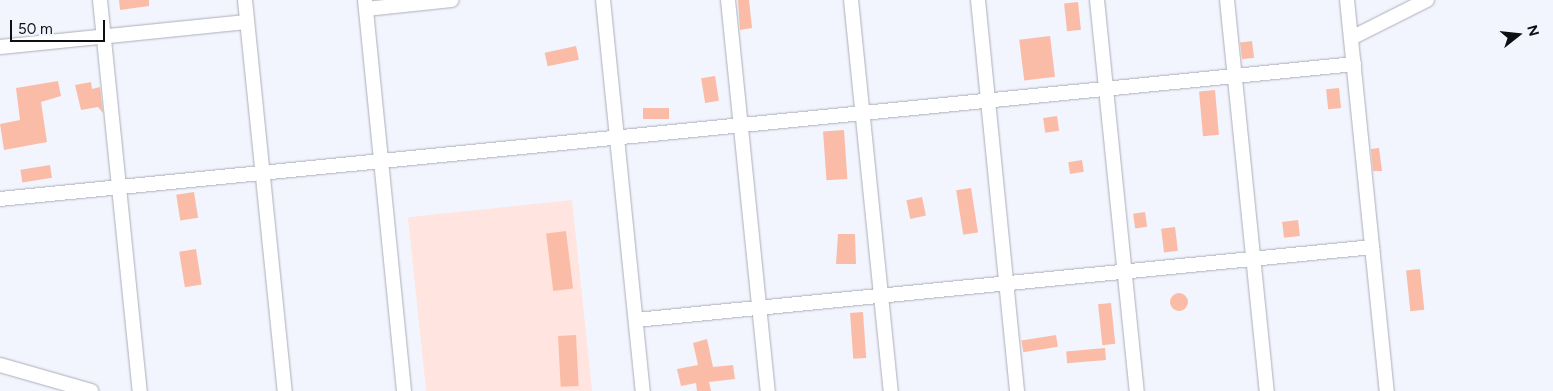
<!DOCTYPE html>
<style>
body{margin:0}
#map{position:relative;width:1553px;height:391px;overflow:hidden;background:#f2f5fe;font-family:Figtree,sans-serif}
div>[style]{position:absolute}
.education>*{inset:0;background:#ffe4df;transform-origin:0 0}
.building>*{inset:0;background:#fbbca7;transform-origin:0 0}
.round{border-radius:50%}
.roads{filter:drop-shadow(0 0 1px #acaeb7) drop-shadow(0 0 1px #acaeb7)}
.minor>*{height:14px;margin:-7px;padding:0 7px;transform-origin:7px;border-radius:7px;background:#fff}
span{translate:-50% -50%;white-space:nowrap;text-align:center;line-height:1.15;-webkit-text-stroke:5px #f2f5fe;paint-order:stroke}
.north{position:absolute;left:1493px;top:10px;width:50px;height:50px;-webkit-text-stroke:4px #f2f5fe;paint-order:stroke;rotate:74deg;font-size:14px;font-weight:700;line-height:20px;text-align:center;color:#0e0f12}
.north::after{content:'';display:block;margin:auto;width:18px;height:22px;background:#0e0f12;clip-path:polygon(50% 0,100% 100%,50% 72%,0 100%)}
.scale{position:absolute;left:10px;top:20px;width:95px;height:22px;box-sizing:border-box;border:2px solid #0e0f12;border-top:0;padding-left:6px;font-size:15px;line-height:18px;white-space:nowrap;color:#0e0f12;-webkit-text-stroke:4px #f2f5fe;paint-order:stroke}
</style>
<div id="map">
<div class="education">
<div style="left:572px;top:200px;width:192px;height:165px;rotate:84deg"></div>
</div>
<div class="building">
<div style="clip-path:polygon(119px 0,149px 0,149px 6px,120px 10px)"></div>
<div style="clip-path:polygon(738px 0,749px 0,752px 28px,740px 30px)"></div>
<div style="left:1078px;top:2px;width:28px;height:14px;rotate:84deg"></div>
<div style="left:1050px;top:36px;width:41px;height:31px;rotate:83deg"></div>
<div style="left:1252px;top:41px;width:17px;height:12px;rotate:83deg"></div>
<div style="left:576px;top:46px;width:14px;height:32px;rotate:78deg"></div>
<div style="left:715px;top:76px;width:25px;height:14px;rotate:81deg"></div>
<div style="clip-path:polygon(58px 81px,61px 96px,41px 102px,47px 142px,4px 150px,0 124px,20px 120px,16px 88px)"></div>
<div style="clip-path:polygon(91px 82px,92px 89px,100px 87px,103px 113px,98px 107px,81px 110px,75px 85px)"></div>
<div style="left:1339px;top:88px;width:20px;height:13px;rotate:84deg"></div>
<div style="left:1215px;top:90px;width:45px;height:16px;rotate:85deg"></div>
<div style="left:669px;top:108px;width:11px;height:26px;rotate:90deg"></div>
<div style="left:1057px;top:116px;width:15px;height:14px;rotate:82deg"></div>
<div style="left:844px;top:130px;width:49px;height:21px;rotate:86deg"></div>
<div style="clip-path:polygon(1379px 148px,1382px 171px,1373px 171px,1371px 149px)"></div>
<div style="left:1082px;top:160px;width:12px;height:14px;rotate:81deg"></div>
<div style="left:50px;top:165px;width:13px;height:30px;rotate:81deg"></div>
<div style="left:971px;top:188px;width:45px;height:15px;rotate:81deg"></div>
<div style="left:194px;top:192px;width:26px;height:18px;rotate:81deg"></div>
<div style="left:922px;top:197px;width:19px;height:16px;rotate:78deg"></div>
<div style="left:1145px;top:212px;width:15px;height:12px;rotate:82deg"></div>
<div style="left:1298px;top:220px;width:16px;height:16px;rotate:83deg"></div>
<div style="left:1175px;top:227px;width:24px;height:14px;rotate:83deg"></div>
<div style="left:566px;top:231px;width:58px;height:20px;rotate:83deg"></div>
<div style="clip-path:polygon(838px 234px,855px 234px,856px 264px,836px 264px)"></div>
<div style="left:196px;top:249px;width:36px;height:17px;rotate:81deg"></div>
<div style="left:1420px;top:269px;width:41px;height:14px;rotate:84deg"></div>
<div class="round" style="left:1170px;top:293px;width:18px;height:18px"></div>
<div style="left:1111px;top:303px;width:41px;height:13px;rotate:84deg"></div>
<div style="left:863px;top:312px;width:46px;height:13px;rotate:86deg"></div>
<div style="left:576px;top:335px;width:51px;height:18px;rotate:87deg"></div>
<div style="left:1056px;top:335px;width:12px;height:35px;rotate:81deg"></div>
<div style="clip-path:polygon(707px 339px,713px 367px,733px 365px,735px 379px,709px 382px,711px 391px,697px 391px,696px 383px,681px 386px,677px 369px,698px 365px,693px 343px)"></div>
<div style="left:1105px;top:348px;width:12px;height:39px;rotate:85deg"></div>
</div>
<div class="roads">
<div class="minor">
<div style="left:100px;top:0;width:393px;rotate:84.2deg"></div>
<div style="left:245px;top:0;width:393px;rotate:84.2deg"></div>
<div style="left:365px;top:0;width:393px;rotate:84.3deg"></div>
<div style="left:603px;top:0;width:393px;rotate:84.2deg"></div>
<div style="left:728px;top:0;width:393px;rotate:84.2deg"></div>
<div style="left:851px;top:0;width:393px;rotate:84.2deg"></div>
<div style="left:978px;top:0;width:393px;rotate:84.3deg"></div>
<div style="left:1097px;top:0;width:393px;rotate:84.2deg"></div>
<div style="left:1227px;top:0;width:393px;rotate:84.2deg"></div>
<div style="left:1347px;top:0;width:393px;rotate:84.2deg"></div>
<div style="left:366px;top:9px;width:86px;rotate:-6deg"></div>
<div style="left:1351px;top:38px;width:85px;rotate:-26.6deg"></div>
<div style="left:0;top:47px;width:248px;rotate:-5.8deg"></div>
<div style="left:0;top:199px;width:1361px;rotate:-5.69deg"></div>
<div style="left:636px;top:320px;width:740px;rotate:-5.66deg"></div>
<div style="left:0;top:365px;width:95px;rotate:15.9deg"></div>
</div>
</div>
<div class="north">N</div>
<div class="scale">50 m</div>
</div>
